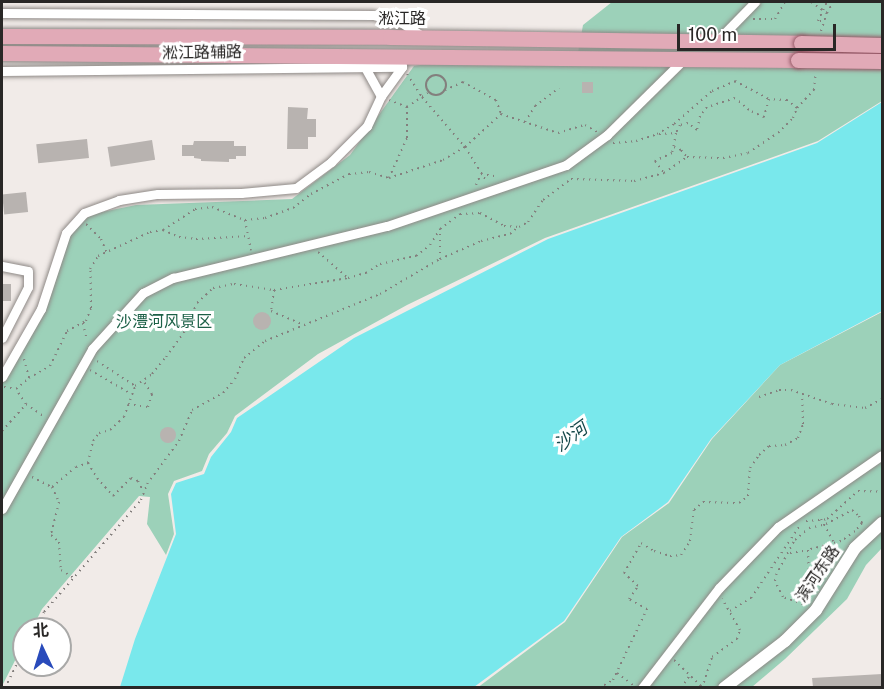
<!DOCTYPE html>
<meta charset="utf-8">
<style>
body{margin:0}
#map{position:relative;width:884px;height:689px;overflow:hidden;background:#f1ebe8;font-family:"Public Sans","Noto Sans SC",sans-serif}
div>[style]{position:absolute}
.green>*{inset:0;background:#9cd1b9}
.water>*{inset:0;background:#79e8ec}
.building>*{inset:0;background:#b8b3b0;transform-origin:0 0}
.round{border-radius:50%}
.path>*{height:2px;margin-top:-1px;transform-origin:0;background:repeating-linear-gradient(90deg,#837f7d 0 1.5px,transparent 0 6px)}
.path>.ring{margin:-1px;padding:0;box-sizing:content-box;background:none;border:2px solid #837f7d;border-radius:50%}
.roads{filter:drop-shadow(0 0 2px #8e8986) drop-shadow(0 0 2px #8e8986)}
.minor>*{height:9px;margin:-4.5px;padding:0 4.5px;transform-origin:4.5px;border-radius:4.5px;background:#fff}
.tertiary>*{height:12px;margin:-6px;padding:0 6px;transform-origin:6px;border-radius:6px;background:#fff}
.primary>*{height:15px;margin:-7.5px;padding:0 7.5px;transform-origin:7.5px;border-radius:7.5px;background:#e1aab7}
.bridges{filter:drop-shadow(0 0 2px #945765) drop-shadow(0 0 2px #945765)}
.primary-bridge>*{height:15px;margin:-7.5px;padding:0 7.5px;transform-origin:7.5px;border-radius:7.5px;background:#e1aab7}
span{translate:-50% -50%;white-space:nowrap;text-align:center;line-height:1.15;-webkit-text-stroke:6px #fff;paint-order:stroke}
.street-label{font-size:16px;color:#292726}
.park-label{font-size:16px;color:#1c6047}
.water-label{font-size:18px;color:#16494b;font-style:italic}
.frame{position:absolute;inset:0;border:3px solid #292726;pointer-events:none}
.north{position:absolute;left:12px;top:617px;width:60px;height:60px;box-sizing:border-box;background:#fff;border:2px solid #a9a9a8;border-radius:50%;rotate:356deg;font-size:16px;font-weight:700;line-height:24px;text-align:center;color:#292726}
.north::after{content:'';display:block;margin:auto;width:21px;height:27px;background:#294bbb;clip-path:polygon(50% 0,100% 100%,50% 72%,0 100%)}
.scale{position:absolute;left:677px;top:24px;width:159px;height:27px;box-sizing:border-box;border:3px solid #292726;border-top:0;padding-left:8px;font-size:18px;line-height:21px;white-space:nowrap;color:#292726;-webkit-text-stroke:4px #fff;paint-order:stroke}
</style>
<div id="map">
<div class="green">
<div style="clip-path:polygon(612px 2px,882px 2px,882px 101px,818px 141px,545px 238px,407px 305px,318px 354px,235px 416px,227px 433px,209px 454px,202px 471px,174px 481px,168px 494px,174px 534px,166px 555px,147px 524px,150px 497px,139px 496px,42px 609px,32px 629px,24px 629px,24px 643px,2px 686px,2px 384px,36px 326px,70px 236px,82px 222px,92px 214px,136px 205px,292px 199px,350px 155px,414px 66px,433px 63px,576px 64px,583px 25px)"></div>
<div style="clip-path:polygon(882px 312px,882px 548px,866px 565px,847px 599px,785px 659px,752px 687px,477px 688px,565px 622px,622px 537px,669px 503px,712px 439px,780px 365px)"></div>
</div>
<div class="water">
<div style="clip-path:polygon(882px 102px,882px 311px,780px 365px,711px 439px,668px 502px,621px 537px,564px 621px,474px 687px,120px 687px,135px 639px,176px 534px,171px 494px,176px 483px,204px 474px,211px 457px,231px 432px,237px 418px,354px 338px,548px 239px,817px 143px)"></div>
</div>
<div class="building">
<div style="left:582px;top:82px;width:11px;height:11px"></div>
<div style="clip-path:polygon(288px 107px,308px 108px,307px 119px,316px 119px,316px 137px,308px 137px,308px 149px,287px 149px)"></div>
<div style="left:87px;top:139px;width:19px;height:51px;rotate:84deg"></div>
<div style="left:152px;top:140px;width:20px;height:45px;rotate:81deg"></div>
<div style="clip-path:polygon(194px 141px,234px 141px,234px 146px,246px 146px,246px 156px,236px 156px,236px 159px,229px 159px,229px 162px,201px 161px,201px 159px,194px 158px,194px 156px,182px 156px,182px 145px,193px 145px)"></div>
<div style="left:26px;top:192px;width:20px;height:24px;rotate:84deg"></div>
<div style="left:2px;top:284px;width:9px;height:17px"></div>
<div class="round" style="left:253px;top:312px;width:18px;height:18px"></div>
<div class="round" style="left:160px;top:427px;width:16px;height:16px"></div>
<div style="clip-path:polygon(882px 674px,882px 687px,813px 687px,812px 678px)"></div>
</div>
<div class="path">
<div style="left:811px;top:2px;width:19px;rotate:35deg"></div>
<div style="left:827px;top:13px;width:13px;rotate:-61deg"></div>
<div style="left:753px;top:19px;width:22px"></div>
<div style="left:775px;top:19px;width:20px;rotate:-60deg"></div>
<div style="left:821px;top:21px;width:3px;rotate:180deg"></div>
<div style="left:818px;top:21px;width:21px;rotate:-65deg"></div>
<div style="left:821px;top:31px;width:19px;rotate:-72deg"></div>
<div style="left:407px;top:74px;width:27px;rotate:57deg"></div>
<div style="left:422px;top:97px;width:66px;rotate:49.3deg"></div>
<div style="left:465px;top:147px;width:41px;rotate:57.8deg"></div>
<div class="ring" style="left:426px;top:75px;width:18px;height:18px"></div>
<div style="left:445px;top:90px;width:20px;rotate:-24deg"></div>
<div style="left:463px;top:82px;width:38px;rotate:29deg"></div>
<div style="left:496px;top:100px;width:15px;rotate:70deg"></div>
<div style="left:501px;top:114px;width:60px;rotate:18.4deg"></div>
<div style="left:558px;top:133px;width:28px;rotate:-17deg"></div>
<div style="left:585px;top:125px;width:14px;rotate:30deg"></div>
<div style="left:407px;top:107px;width:25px;rotate:-34deg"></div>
<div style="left:797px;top:108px;width:25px;rotate:-47deg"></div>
<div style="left:814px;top:90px;width:18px;rotate:-84deg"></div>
<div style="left:525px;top:122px;width:19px;rotate:-58deg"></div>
<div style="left:535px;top:106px;width:30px;rotate:-37deg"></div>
<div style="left:659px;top:134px;width:17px;rotate:-3deg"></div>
<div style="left:676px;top:133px;width:20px;rotate:101deg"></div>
<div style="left:672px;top:153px;width:19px;rotate:155deg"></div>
<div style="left:655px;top:161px;width:15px;rotate:53deg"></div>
<div style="left:613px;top:143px;width:23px;rotate:-5deg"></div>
<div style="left:636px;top:141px;width:22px;rotate:-18deg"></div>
<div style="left:657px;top:134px;width:20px;rotate:-30deg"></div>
<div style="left:674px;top:124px;width:50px;rotate:-41deg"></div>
<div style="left:712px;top:91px;width:25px;rotate:-23deg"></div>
<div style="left:735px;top:81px;width:38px;rotate:28deg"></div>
<div style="left:769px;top:99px;width:19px;rotate:106deg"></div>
<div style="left:764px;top:117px;width:17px;rotate:-155deg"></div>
<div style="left:749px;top:110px;width:18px;rotate:-139deg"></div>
<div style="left:735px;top:98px;width:29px;rotate:162deg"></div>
<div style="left:707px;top:107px;width:11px;rotate:128deg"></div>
<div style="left:700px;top:116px;width:14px;rotate:102deg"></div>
<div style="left:697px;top:130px;width:11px;rotate:-142deg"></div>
<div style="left:688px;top:123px;width:8px;rotate:166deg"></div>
<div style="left:680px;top:125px;width:9px;rotate:117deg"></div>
<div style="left:674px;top:147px;width:8px;rotate:23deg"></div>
<div style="left:681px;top:150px;width:9px;rotate:49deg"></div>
<div style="left:687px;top:157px;width:36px;rotate:2deg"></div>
<div style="left:723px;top:158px;width:25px;rotate:-11deg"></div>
<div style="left:748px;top:153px;width:36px;rotate:-34deg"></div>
<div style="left:778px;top:133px;width:21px;rotate:-45deg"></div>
<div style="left:793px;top:118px;width:11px;rotate:-68deg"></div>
<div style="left:797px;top:108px;width:13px;rotate:-141deg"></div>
<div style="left:787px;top:100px;width:18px;rotate:-177deg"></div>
<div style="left:481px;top:174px;width:18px;rotate:9deg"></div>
<div style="left:389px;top:178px;width:44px;rotate:-65.8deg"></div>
<div style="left:407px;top:138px;width:31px;rotate:-90deg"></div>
<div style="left:407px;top:107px;width:19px;rotate:-159deg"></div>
<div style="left:476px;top:185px;width:12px;rotate:-66deg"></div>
<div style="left:245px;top:220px;width:31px;rotate:79deg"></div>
<div style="left:86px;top:224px;width:21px;rotate:45deg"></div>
<div style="left:101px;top:239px;width:15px;rotate:67deg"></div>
<div style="left:163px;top:230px;width:17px;rotate:24deg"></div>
<div style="left:179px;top:237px;width:17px;rotate:7deg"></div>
<div style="left:196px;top:239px;width:53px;rotate:-3.2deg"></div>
<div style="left:318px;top:252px;width:40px;rotate:41deg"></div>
<div style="left:348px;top:278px;width:19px;rotate:-16deg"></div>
<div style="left:366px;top:273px;width:17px;rotate:-33deg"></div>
<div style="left:380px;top:264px;width:37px;rotate:-13deg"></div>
<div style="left:416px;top:256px;width:18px;rotate:-38deg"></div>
<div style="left:430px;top:245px;width:19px;rotate:-58deg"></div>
<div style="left:440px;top:229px;width:25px;rotate:-37deg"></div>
<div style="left:460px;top:214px;width:20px;rotate:-3deg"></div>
<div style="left:480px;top:213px;width:27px;rotate:28deg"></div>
<div style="left:504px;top:226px;width:15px;rotate:4deg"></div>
<div style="left:519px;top:227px;width:10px;rotate:-29deg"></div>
<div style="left:528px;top:222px;width:27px;rotate:-56deg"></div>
<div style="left:543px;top:200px;width:35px;rotate:-37deg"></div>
<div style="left:571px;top:179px;width:63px;rotate:1.8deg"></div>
<div style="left:634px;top:181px;width:31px;rotate:-15deg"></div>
<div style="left:664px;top:173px;width:28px;rotate:-35deg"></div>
<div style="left:440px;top:259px;width:45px;rotate:-23.7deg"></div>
<div style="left:481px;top:241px;width:30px;rotate:-14deg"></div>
<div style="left:510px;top:234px;width:9px;rotate:-41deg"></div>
<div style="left:274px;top:290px;width:21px;rotate:98deg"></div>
<div style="left:271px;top:311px;width:33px;rotate:23deg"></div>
<div style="left:83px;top:323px;width:17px;rotate:77deg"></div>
<div style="left:24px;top:359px;width:20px;rotate:75deg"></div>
<div style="left:29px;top:378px;width:24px;rotate:-30deg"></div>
<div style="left:50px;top:366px;width:39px;rotate:-64deg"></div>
<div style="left:67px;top:331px;width:21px;rotate:-28deg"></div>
<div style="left:86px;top:321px;width:14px;rotate:-69deg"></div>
<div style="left:91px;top:308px;width:39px;rotate:-91deg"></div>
<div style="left:90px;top:269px;width:15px;rotate:-58deg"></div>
<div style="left:98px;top:256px;width:57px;rotate:-24.8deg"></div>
<div style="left:150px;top:232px;width:13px;rotate:-9deg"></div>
<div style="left:163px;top:230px;width:38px;rotate:-33deg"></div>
<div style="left:195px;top:209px;width:17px;rotate:-7deg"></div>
<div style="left:212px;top:207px;width:35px;rotate:22deg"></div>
<div style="left:245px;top:220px;width:20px;rotate:-6deg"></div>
<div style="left:265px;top:218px;width:30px;rotate:-20deg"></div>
<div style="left:293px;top:208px;width:23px;rotate:-38deg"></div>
<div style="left:311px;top:194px;width:43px;rotate:-27.8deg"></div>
<div style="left:349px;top:174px;width:20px;rotate:-6deg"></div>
<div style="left:369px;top:172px;width:21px;rotate:17deg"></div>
<div style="left:389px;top:178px;width:57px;rotate:-18.4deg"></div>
<div style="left:443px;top:160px;width:26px;rotate:-31deg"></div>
<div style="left:465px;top:147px;width:49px;rotate:-42.5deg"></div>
<div style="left:97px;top:361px;width:45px;rotate:33.3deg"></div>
<div style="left:90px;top:370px;width:48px;rotate:30.3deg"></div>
<div style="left:4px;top:387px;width:12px;rotate:9deg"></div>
<div style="left:759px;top:397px;width:21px;rotate:-19deg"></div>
<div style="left:779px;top:390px;width:12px"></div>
<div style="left:791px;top:390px;width:43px;rotate:18.9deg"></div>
<div style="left:832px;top:404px;width:33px;rotate:7deg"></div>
<div style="left:865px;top:408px;width:19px;rotate:-28deg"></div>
<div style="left:26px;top:404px;width:21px;rotate:35deg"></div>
<div style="left:128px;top:404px;width:20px;rotate:9deg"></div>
<div style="left:148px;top:407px;width:14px;rotate:-73deg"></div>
<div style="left:152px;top:394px;width:17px;rotate:-123deg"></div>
<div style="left:2px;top:431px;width:36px;rotate:-48deg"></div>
<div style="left:26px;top:404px;width:18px;rotate:-124deg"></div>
<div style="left:16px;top:389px;width:17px;rotate:-40deg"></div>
<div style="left:88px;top:463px;width:17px;rotate:59deg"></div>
<div style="left:97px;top:478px;width:24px;rotate:48deg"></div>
<div style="left:113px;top:496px;width:25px;rotate:-45deg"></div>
<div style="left:131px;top:478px;width:8px;rotate:23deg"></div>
<div style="left:138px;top:481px;width:11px;rotate:63deg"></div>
<div style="left:32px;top:477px;width:22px;rotate:27deg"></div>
<div style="left:52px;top:487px;width:31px;rotate:-40deg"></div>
<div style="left:76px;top:467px;width:13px;rotate:-18deg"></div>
<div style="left:88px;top:463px;width:23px;rotate:-77deg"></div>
<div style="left:93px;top:441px;width:10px;rotate:-53deg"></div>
<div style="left:99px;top:433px;width:11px;rotate:-15deg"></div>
<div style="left:110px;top:430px;width:19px;rotate:-43deg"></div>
<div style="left:124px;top:417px;width:33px;rotate:-70deg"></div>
<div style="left:135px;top:386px;width:21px;rotate:-35deg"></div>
<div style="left:152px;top:374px;width:22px;rotate:-51deg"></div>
<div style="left:166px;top:357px;width:32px;rotate:-54deg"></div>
<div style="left:185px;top:331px;width:30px;rotate:-67deg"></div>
<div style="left:197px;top:303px;width:22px;rotate:-43deg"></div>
<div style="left:213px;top:288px;width:21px;rotate:-11deg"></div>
<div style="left:234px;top:284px;width:40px;rotate:8.5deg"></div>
<div style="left:274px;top:290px;width:75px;rotate:-9.2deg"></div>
<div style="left:52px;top:487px;width:17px;rotate:65deg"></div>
<div style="left:59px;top:502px;width:34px;rotate:104deg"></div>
<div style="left:51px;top:535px;width:11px;rotate:41deg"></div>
<div style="left:59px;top:542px;width:28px;rotate:86deg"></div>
<div style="left:61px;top:570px;width:15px;rotate:32deg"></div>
<div style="left:852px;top:510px;width:9px;rotate:41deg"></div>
<div style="left:859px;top:516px;width:8px;rotate:67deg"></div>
<div style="left:862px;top:523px;width:11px;rotate:131deg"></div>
<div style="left:855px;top:531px;width:17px;rotate:144deg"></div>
<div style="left:841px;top:541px;width:34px;rotate:165deg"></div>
<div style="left:808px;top:550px;width:47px;rotate:87.6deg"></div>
<div style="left:810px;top:597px;width:10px;rotate:135deg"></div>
<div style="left:803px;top:604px;width:21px;rotate:-161deg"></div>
<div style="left:783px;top:597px;width:18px;rotate:-117deg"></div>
<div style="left:775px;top:581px;width:6px;rotate:-81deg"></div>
<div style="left:776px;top:575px;width:40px;rotate:-62deg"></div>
<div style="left:795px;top:540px;width:18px;rotate:-41deg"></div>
<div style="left:809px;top:528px;width:17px;rotate:-13deg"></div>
<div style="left:826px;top:524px;width:30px;rotate:-28deg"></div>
<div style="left:821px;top:519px;width:26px;rotate:61deg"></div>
<div style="left:806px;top:521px;width:21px;rotate:-5deg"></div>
<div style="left:827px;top:519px;width:42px;rotate:-42.1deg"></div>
<div style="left:858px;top:491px;width:24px;rotate:2deg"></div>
<div style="left:790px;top:553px;width:18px;rotate:-9deg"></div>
<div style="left:730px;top:611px;width:25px;rotate:-32deg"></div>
<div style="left:751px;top:598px;width:89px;rotate:-56deg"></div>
<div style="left:35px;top:629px;width:19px;rotate:-62deg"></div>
<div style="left:44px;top:612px;width:148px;rotate:-49.1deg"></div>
<div style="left:141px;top:500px;width:17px;rotate:-69deg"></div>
<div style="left:147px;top:484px;width:54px;rotate:-53.3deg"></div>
<div style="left:179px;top:441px;width:34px;rotate:-67deg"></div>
<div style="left:192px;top:410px;width:35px;rotate:-29deg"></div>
<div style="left:223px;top:393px;width:18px;rotate:-49deg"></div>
<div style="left:235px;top:379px;width:23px;rotate:-67deg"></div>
<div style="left:244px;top:358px;width:27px;rotate:-39deg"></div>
<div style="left:265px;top:341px;width:124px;rotate:-22.2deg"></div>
<div style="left:380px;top:294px;width:69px;rotate:-30.3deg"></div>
<div style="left:440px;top:259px;width:30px;rotate:-90deg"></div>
<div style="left:674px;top:660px;width:39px;rotate:44deg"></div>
<div style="left:617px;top:673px;width:20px;rotate:37deg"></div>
<div style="left:5px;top:688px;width:43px;rotate:-64deg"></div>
<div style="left:599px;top:688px;width:16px;rotate:-30deg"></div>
<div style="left:613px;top:680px;width:79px;rotate:-64.4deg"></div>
<div style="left:647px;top:609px;width:21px;rotate:-151deg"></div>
<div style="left:629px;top:599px;width:16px;rotate:-55deg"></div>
<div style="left:638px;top:586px;width:19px;rotate:-137deg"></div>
<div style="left:624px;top:573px;width:34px;rotate:-60deg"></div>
<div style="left:641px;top:543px;width:15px;rotate:32deg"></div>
<div style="left:654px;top:551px;width:17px;rotate:17deg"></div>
<div style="left:670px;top:556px;width:11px;rotate:-5deg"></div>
<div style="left:681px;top:555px;width:17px;rotate:-57deg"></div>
<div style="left:690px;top:541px;width:31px;rotate:-83deg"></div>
<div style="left:694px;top:510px;width:12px;rotate:-42deg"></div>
<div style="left:703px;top:502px;width:36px;rotate:2deg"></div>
<div style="left:739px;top:503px;width:11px;rotate:-38deg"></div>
<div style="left:748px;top:496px;width:28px;rotate:-86deg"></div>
<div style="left:750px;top:468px;width:16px;rotate:-55deg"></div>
<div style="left:759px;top:455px;width:13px;rotate:-42deg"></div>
<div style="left:769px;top:446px;width:16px;rotate:-4deg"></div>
<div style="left:785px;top:445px;width:15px;rotate:-28deg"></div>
<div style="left:798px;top:438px;width:15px;rotate:-70deg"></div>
<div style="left:803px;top:424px;width:28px;rotate:-92deg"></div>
<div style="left:681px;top:688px;width:16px;rotate:-55deg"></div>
<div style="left:702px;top:688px;width:33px;rotate:-72deg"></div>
<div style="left:712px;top:657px;width:31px;rotate:-36deg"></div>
<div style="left:737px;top:639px;width:9px;rotate:-72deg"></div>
<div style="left:740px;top:630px;width:36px;rotate:-120deg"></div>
</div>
<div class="roads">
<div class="minor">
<div style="left:2px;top:13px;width:371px;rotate:0.3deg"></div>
<div style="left:373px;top:15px;width:30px;rotate:15deg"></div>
<div style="left:402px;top:23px;width:24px;rotate:33deg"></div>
<div style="left:716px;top:42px;width:56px;rotate:-45.7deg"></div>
<div style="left:362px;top:62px;width:39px;rotate:61deg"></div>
<div style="left:2px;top:71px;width:400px;rotate:-0.6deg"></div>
<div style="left:2px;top:266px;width:26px;rotate:11deg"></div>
<div style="left:28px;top:271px;width:16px;rotate:90deg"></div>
<div style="left:28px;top:287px;width:57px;rotate:117deg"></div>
<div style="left:2px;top:377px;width:78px;rotate:-60.2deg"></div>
<div style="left:41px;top:309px;width:80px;rotate:-71.8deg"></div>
<div style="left:66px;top:233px;width:27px;rotate:-48deg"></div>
<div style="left:84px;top:213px;width:37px;rotate:-20deg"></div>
<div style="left:119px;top:200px;width:39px;rotate:-9deg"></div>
<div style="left:158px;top:194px;width:83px;rotate:-0.7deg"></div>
<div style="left:241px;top:193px;width:55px;rotate:-5.2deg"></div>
<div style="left:296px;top:188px;width:44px;rotate:-36.6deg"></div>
<div style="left:331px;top:162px;width:51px;rotate:-45deg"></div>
<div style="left:367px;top:126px;width:33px;rotate:-65deg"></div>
<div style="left:381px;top:96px;width:36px;rotate:-54deg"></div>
<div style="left:402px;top:67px;width:12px;rotate:-95deg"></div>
<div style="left:2px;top:509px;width:184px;rotate:-60.6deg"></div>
<div style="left:92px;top:349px;width:76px;rotate:-47.7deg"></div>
<div style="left:143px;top:293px;width:34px;rotate:-27deg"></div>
<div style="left:173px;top:278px;width:220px;rotate:-13.7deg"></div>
<div style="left:387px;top:226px;width:189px;rotate:-18.8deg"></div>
<div style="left:566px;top:165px;width:51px;rotate:-36.2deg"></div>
<div style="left:607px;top:135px;width:108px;rotate:-44.6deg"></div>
<div style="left:642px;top:688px;width:126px;rotate:-52.4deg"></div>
<div style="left:719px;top:588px;width:85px;rotate:-46deg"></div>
<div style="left:778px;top:527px;width:126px;rotate:-34.7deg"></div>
</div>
<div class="tertiary">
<div style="left:724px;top:688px;width:77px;rotate:-37.6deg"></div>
<div style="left:785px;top:641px;width:44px;rotate:-45deg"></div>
<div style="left:816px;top:610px;width:73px;rotate:-57.8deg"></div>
<div style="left:855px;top:548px;width:37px;rotate:-43deg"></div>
</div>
<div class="primary">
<div style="left:2px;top:36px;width:388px;rotate:0.1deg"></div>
<div style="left:390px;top:37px;width:411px;rotate:0.8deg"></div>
<div style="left:2px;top:53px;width:796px;rotate:0.5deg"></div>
</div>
</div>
<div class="bridges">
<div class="primary-bridge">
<div style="left:801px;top:43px;width:81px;rotate:1.4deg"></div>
<div style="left:798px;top:60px;width:84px;rotate:0.7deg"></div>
</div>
</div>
<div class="street-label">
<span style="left:402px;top:19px">淞江路</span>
<span style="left:202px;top:53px;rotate:-1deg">淞江路辅路</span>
<span style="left:818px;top:574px;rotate:-56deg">滨河东路</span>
</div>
<div class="park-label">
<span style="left:164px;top:322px">沙澧河风景区</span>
</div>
<div class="water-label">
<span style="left:571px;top:437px;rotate:-36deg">沙河</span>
</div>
<div class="frame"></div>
<div class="north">北</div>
<div class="scale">100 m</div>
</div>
